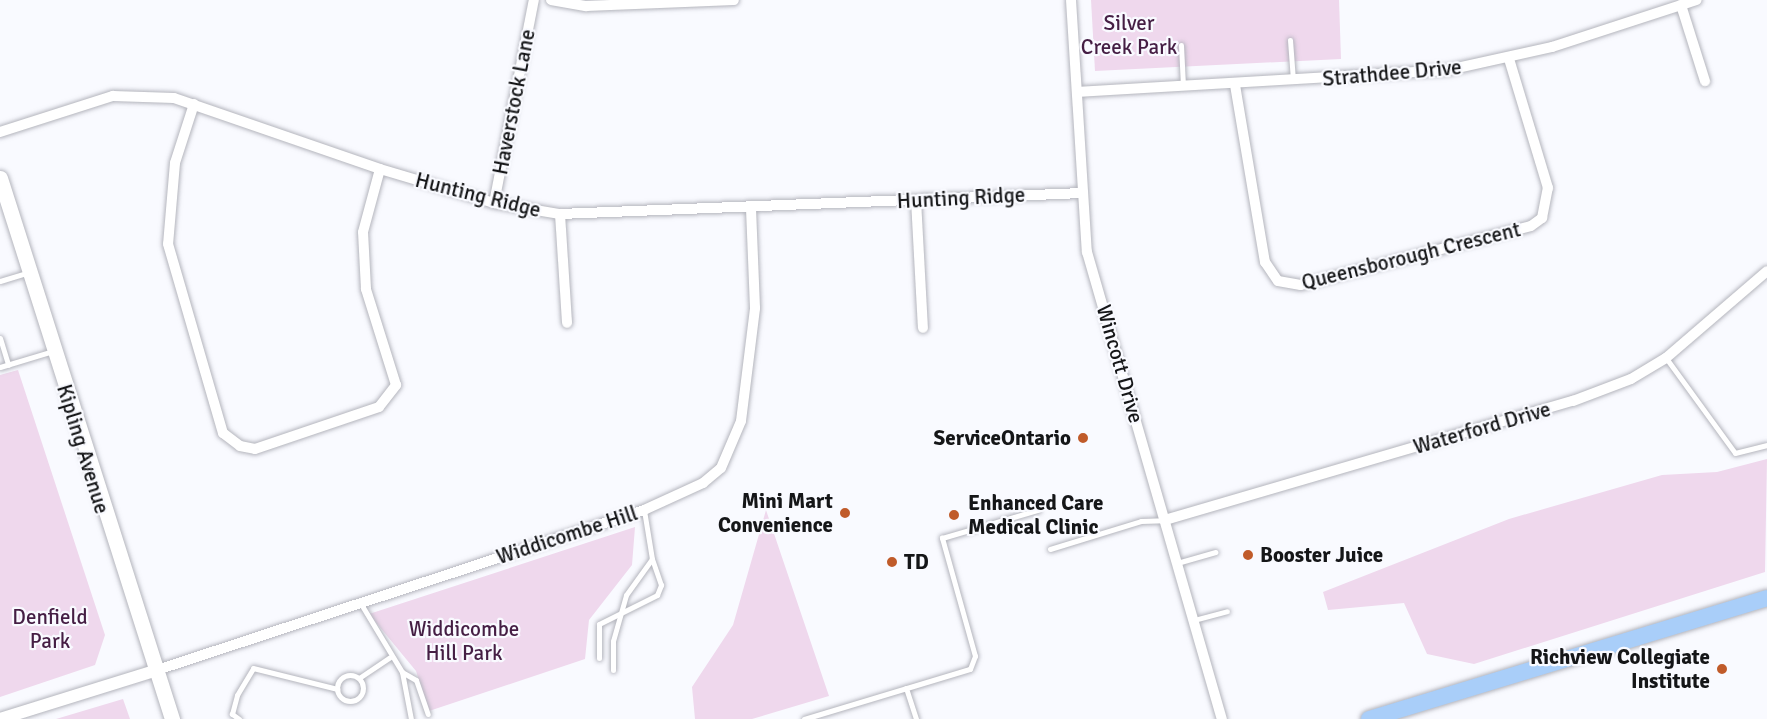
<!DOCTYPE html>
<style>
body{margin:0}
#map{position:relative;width:1767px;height:719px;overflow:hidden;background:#f9faff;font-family:Signika,sans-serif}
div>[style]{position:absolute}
.green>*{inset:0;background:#efd8ed}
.roads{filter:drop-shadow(0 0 2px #b4b5bd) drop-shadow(0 0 2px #b4b5bd)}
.service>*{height:5px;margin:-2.5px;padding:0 2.5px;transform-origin:2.5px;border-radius:2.5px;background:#fff}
.service>.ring{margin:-2.5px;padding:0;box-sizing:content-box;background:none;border:5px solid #fff;border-radius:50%}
.minor>*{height:10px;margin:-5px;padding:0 5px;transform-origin:5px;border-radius:5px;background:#fff}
.tertiary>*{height:12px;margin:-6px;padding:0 6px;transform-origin:6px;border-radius:6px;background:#fff}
.secondary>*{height:15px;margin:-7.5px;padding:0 7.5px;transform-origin:7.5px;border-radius:7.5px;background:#fff}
.primary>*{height:16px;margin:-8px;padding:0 8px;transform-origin:8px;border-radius:8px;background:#a9cef9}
.dots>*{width:16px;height:16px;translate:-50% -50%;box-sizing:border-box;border:3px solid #f9faff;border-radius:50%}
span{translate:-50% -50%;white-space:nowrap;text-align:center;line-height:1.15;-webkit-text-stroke:4.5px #f9faff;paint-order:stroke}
.park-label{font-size:21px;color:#451e44}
.street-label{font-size:21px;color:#151618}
.poi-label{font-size:21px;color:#151618;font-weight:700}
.right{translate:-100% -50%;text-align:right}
.left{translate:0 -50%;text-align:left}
</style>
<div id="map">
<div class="green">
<div style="clip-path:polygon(1091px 0,1339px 0,1341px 59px,1095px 71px)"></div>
<div style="clip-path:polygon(18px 370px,105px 635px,95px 665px,0 697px,0 375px)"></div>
<div style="clip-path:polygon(1767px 459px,1765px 572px,1474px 664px,1427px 654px,1404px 603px,1328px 610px,1323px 592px,1509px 519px,1662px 475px,1717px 472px)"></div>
<div style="clip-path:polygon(766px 510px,829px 696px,752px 719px,695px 719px,692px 687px,733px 625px)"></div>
<div style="clip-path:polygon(635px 527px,632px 565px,589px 620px,585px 659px,429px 711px,416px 671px,369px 614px)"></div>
<div style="clip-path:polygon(123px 699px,130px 719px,56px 719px)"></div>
</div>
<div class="roads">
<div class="service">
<div style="left:1290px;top:40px;width:40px;rotate:85.7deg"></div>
<div style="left:1181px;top:45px;width:41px;rotate:87.2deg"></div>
<div style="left:0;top:281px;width:28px;rotate:-17deg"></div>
<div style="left:0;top:338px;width:28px;rotate:73deg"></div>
<div style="left:1666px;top:358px;width:117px;rotate:54deg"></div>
<div style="left:1735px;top:453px;width:33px;rotate:-14deg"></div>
<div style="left:0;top:367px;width:55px;rotate:-16.8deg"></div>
<div style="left:1050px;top:549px;width:95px;rotate:-17.1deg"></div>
<div style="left:1141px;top:521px;width:23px;rotate:-2deg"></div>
<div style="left:1177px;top:563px;width:40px;rotate:-16deg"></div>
<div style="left:361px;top:604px;width:79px;rotate:58.9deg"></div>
<div style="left:402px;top:672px;width:48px;rotate:79.2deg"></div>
<div style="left:1194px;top:620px;width:34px;rotate:-15deg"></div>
<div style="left:599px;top:658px;width:34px;rotate:-90deg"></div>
<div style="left:599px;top:624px;width:65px;rotate:-26.6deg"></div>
<div style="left:657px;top:595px;width:11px;rotate:-68deg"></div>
<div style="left:661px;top:585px;width:28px;rotate:-109deg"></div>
<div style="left:613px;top:670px;width:29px;rotate:-90deg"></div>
<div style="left:613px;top:641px;width:48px;rotate:-74.2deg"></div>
<div style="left:626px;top:595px;width:44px;rotate:-54.2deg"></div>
<div style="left:652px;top:559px;width:50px;rotate:-99.3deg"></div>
<div style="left:402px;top:672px;width:16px;rotate:30deg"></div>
<div style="left:416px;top:680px;width:36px;rotate:71deg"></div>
<div class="ring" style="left:337px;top:675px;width:21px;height:21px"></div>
<div style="left:359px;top:678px;width:37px;rotate:-34deg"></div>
<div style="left:906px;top:688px;width:33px;rotate:72deg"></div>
<div style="left:239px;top:719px;width:9px;rotate:-144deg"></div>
<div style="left:232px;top:714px;width:20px;rotate:-75deg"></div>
<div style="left:237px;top:695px;width:31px;rotate:-59deg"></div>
<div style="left:253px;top:668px;width:87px;rotate:14deg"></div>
<div style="left:804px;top:719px;width:173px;rotate:-16.8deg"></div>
<div style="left:970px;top:669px;width:14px;rotate:-69deg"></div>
<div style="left:975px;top:656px;width:123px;rotate:-105.6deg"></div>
<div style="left:942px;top:538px;width:100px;rotate:-16.3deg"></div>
</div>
<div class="minor">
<div style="left:551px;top:0;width:36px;rotate:10deg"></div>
<div style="left:586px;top:6px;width:148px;rotate:-2.3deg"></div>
<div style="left:1071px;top:0;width:253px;rotate:86.4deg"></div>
<div style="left:1087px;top:252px;width:486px;rotate:73.9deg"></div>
<div style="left:1681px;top:5px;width:80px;rotate:72.5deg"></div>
<div style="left:1235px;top:85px;width:180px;rotate:80.4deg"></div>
<div style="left:1265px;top:262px;width:23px;rotate:56deg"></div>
<div style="left:1278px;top:281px;width:23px;rotate:10deg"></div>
<div style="left:1301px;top:285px;width:237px;rotate:-14.4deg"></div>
<div style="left:1531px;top:226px;width:14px;rotate:-36deg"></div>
<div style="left:1542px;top:218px;width:31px;rotate:-79deg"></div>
<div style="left:1548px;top:188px;width:135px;rotate:-106.8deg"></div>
<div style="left:1077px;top:92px;width:372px;rotate:-3.4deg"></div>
<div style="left:1448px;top:70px;width:107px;rotate:-12.5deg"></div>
<div style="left:1552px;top:47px;width:152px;rotate:-18deg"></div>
<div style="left:194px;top:104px;width:62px;rotate:107.9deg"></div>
<div style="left:175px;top:163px;width:81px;rotate:94.9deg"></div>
<div style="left:168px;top:244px;width:197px;rotate:73.8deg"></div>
<div style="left:223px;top:433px;width:21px;rotate:37deg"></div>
<div style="left:240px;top:446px;width:15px;rotate:11deg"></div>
<div style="left:255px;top:449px;width:131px;rotate:-18.7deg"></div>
<div style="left:379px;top:407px;width:28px;rotate:-52deg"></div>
<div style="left:396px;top:385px;width:101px;rotate:-107.4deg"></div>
<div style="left:366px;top:289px;width:57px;rotate:-93deg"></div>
<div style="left:363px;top:232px;width:65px;rotate:-74.9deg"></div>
<div style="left:0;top:132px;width:119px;rotate:-17.7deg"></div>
<div style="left:113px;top:96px;width:61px;rotate:1.9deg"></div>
<div style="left:174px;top:98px;width:218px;rotate:19deg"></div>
<div style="left:380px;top:169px;width:119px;rotate:16.6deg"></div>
<div style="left:494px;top:203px;width:67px;rotate:9.5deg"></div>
<div style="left:560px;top:214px;width:523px;rotate:-2.3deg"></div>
<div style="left:916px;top:200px;width:128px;rotate:86.9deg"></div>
<div style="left:494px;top:203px;width:207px;rotate:-78.9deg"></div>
<div style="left:560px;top:214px;width:109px;rotate:86.3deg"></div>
<div style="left:1165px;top:520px;width:425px;rotate:-16.3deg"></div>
<div style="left:1573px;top:401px;width:62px;rotate:-20.8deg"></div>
<div style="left:1631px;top:379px;width:41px;rotate:-31deg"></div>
<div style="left:1666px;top:358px;width:133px;rotate:-40.7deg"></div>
<div style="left:154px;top:671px;width:516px;rotate:-18.19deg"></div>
<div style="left:644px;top:510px;width:65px;rotate:-24.6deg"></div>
<div style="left:703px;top:483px;width:23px;rotate:-40deg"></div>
<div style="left:721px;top:468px;width:51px;rotate:-66.9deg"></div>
<div style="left:741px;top:421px;width:114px;rotate:-82.9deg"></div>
<div style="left:755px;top:308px;width:99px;rotate:-92.3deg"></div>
</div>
<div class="tertiary">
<div style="left:0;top:719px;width:161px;rotate:-17.3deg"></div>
</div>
<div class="secondary">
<div style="left:0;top:178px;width:568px;rotate:72.36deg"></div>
</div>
<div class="primary">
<div style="left:1369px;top:719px;width:416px;rotate:-16.9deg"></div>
</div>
</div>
<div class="dots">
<div style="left:1083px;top:438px;background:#c05b2a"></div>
<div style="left:845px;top:513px;background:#c05b2a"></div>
<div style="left:954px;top:515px;background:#c05b2a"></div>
<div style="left:1248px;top:555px;background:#c05b2a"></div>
<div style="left:892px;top:562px;background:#c05b2a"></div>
<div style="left:1722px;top:669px;background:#c05b2a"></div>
</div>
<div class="park-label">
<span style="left:1129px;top:35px">Silver<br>Creek Park</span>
<span style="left:50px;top:629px">Denfield<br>Park</span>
<span style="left:464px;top:641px">Widdicombe<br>Hill Park</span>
</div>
<div class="street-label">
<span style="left:1392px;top:73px;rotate:-5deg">Strathdee Drive</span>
<span style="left:514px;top:102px;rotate:-79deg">Haverstock Lane</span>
<span style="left:478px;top:195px;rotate:14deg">Hunting Ridge</span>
<span style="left:961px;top:198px;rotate:-3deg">Hunting Ridge</span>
<span style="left:1411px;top:256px;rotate:-14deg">Queensborough Crescent</span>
<span style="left:1120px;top:364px;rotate:74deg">Wincott Drive</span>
<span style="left:1482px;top:428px;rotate:-16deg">Waterford Drive</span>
<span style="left:83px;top:449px;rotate:73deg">Kipling Avenue</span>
<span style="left:567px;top:535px;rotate:-18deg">Widdicombe Hill</span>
</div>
<div class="poi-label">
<span class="right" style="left:1071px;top:438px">ServiceOntario</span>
<span class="right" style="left:833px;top:513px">Mini Mart<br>Convenience</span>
<span class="left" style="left:968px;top:515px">Enhanced Care<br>Medical Clinic</span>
<span class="left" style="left:1260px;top:555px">Booster Juice</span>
<span class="left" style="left:904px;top:562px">TD</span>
<span class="right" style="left:1710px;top:669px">Richview Collegiate<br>Institute</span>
</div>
</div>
